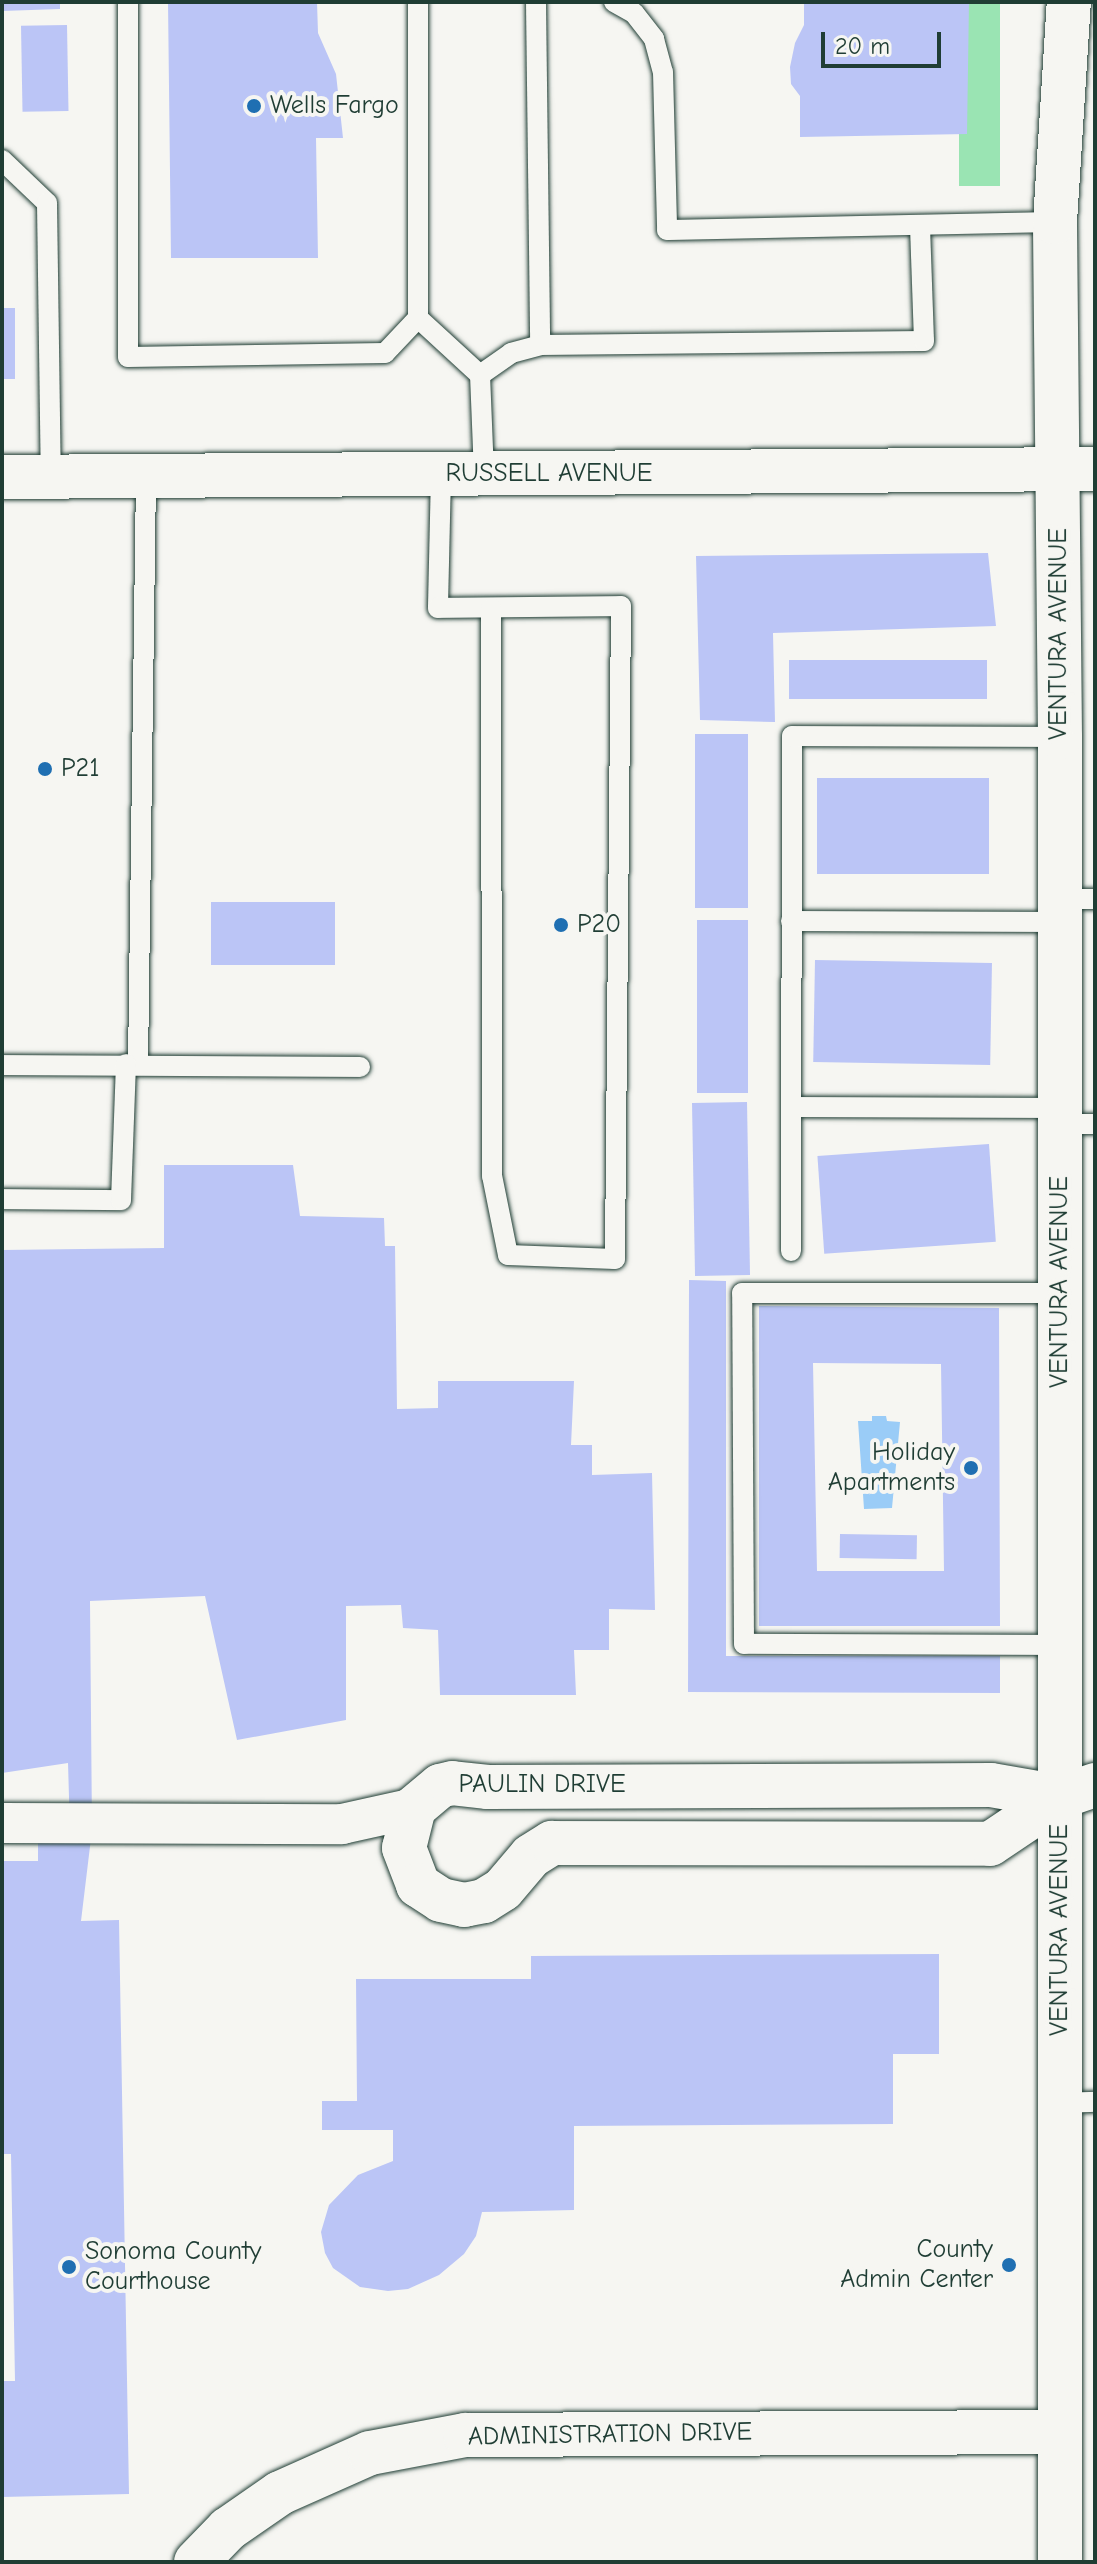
<!DOCTYPE html>
<style>
body{margin:0}
#map{position:relative;width:1097px;height:2564px;overflow:hidden;background:#f6f6f2;font-family:"Comic Neue",sans-serif}
div>[style]{position:absolute}
.green>*{inset:0;background:#9ae4b3;transform-origin:0 0}
.water>*{inset:0;background:#9accf7}
.building>*{inset:0;background:#bbc5f6;transform-origin:0 0}
.roads{filter:drop-shadow(0 0 2px #1f3d34) drop-shadow(0 0 2px #1f3d34)}
.lane>*{height:20px;margin:-10px;padding:0 10px;transform-origin:10px;border-radius:10px;background:#f6f6f2}
.street>*{height:40px;margin:-20px;padding:0 20px;transform-origin:20px;border-radius:20px;background:#f6f6f2}
.secondary>*{height:44px;margin:-22px;padding:0 22px;transform-origin:22px;border-radius:22px;background:#f6f6f2}
.dots>*{width:22px;height:22px;translate:-50% -50%;box-sizing:border-box;border:4px solid #f6f6f2;border-radius:50%}
span{translate:-50% -50%;white-space:nowrap;text-align:center;line-height:1.15;-webkit-text-stroke:8px #f6f6f2;paint-order:stroke}
.poi-label{font-size:26px;color:#1f3d34}
.left{translate:0 -50%;text-align:left}
.right{translate:-100% -50%;text-align:right}
.street-label{font-size:26px;color:#1f3d34}
.frame{position:absolute;inset:0;border:4px solid #1f3d34;pointer-events:none}
.scale{position:absolute;left:821px;top:32px;width:120px;height:36px;box-sizing:border-box;border:4px solid #1f3d34;border-top:0;padding-left:10px;font-size:24px;line-height:28px;white-space:nowrap;color:#1f3d34;-webkit-text-stroke:6px #f6f6f2;paint-order:stroke}
</style>
<div id="map">
<div class="green">
<div style="left:959px;top:2px;width:41px;height:184px"></div>
</div>
<div class="water">
<div style="clip-path:polygon(872px 1416px,886px 1416px,887px 1421px,900px 1422px,892px 1508px,864px 1509px,858px 1421px,872px 1421px)"></div>
</div>
<div class="building">
<div style="clip-path:polygon(2px 2px,60px 2px,60px 9px,2px 11px)"></div>
<div style="clip-path:polygon(168px 2px,317px 2px,318px 33px,336px 74px,343px 138px,316px 138px,318px 258px,171px 258px)"></div>
<div style="clip-path:polygon(804px 2px,969px 2px,967px 134px,800px 137px,800px 96px,791px 84px,790px 67px,795px 43px,804px 25px)"></div>
<div style="left:67px;top:25px;width:86px;height:46px;rotate:89deg"></div>
<div style="left:2px;top:308px;width:13px;height:71px"></div>
<div style="clip-path:polygon(988px 553px,996px 626px,773px 633px,775px 722px,700px 720px,696px 556px)"></div>
<div style="left:789px;top:660px;width:198px;height:39px"></div>
<div style="left:695px;top:734px;width:53px;height:174px"></div>
<div style="left:817px;top:778px;width:172px;height:96px"></div>
<div style="left:211px;top:902px;width:124px;height:63px"></div>
<div style="left:697px;top:920px;width:51px;height:173px"></div>
<div style="left:815px;top:960px;width:177px;height:102px;rotate:1deg"></div>
<div style="left:747px;top:1102px;width:173px;height:55px;rotate:89deg"></div>
<div style="left:989px;top:1144px;width:98px;height:172px;rotate:86deg"></div>
<div style="clip-path:polygon(164px 1165px,293px 1165px,300px 1216px,384px 1218px,385px 1246px,395px 1246px,397px 1409px,438px 1408px,438px 1381px,574px 1381px,571px 1445px,592px 1445px,592px 1475px,652px 1473px,655px 1610px,609px 1609px,609px 1650px,574px 1650px,576px 1695px,440px 1695px,438px 1630px,403px 1628px,401px 1605px,346px 1606px,346px 1720px,237px 1740px,205px 1596px,90px 1601px,92px 1830px,81px 1921px,119px 1920px,129px 2494px,2px 2497px,2px 2381px,15px 2381px,11px 2154px,2px 2154px,2px 1861px,38px 1861px,38px 1842px,70px 1831px,68px 1763px,2px 1773px,2px 1250px,164px 1248px)"></div>
<div style="clip-path:polygon(689px 1280px,726px 1281px,726px 1656px,1000px 1656px,1000px 1693px,688px 1692px)"></div>
<div style="clip-path:polygon(evenodd,759px 1306px,999px 1308px,1000px 1626px,759px 1626px,759px 1306px,813px 1363px,941px 1364px,944px 1571px,817px 1571px,813px 1363px)"></div>
<div style="left:840px;top:1534px;width:77px;height:24px;rotate:1deg"></div>
<div style="clip-path:polygon(939px 1954px,939px 2054px,893px 2054px,893px 2124px,574px 2126px,574px 2210px,482px 2212px,476px 2236px,464px 2254px,439px 2275px,408px 2289px,388px 2291px,360px 2287px,333px 2268px,325px 2253px,321px 2232px,329px 2205px,358px 2175px,393px 2161px,393px 2130px,322px 2130px,322px 2101px,357px 2101px,356px 1979px,531px 1979px,531px 1956px)"></div>
</div>
<div class="roads">
<div class="lane">
<div style="left:128px;top:2px;width:355px;rotate:90deg"></div>
<div style="left:128px;top:357px;width:257px;rotate:-0.9deg"></div>
<div style="left:385px;top:353px;width:48px;rotate:-46.7deg"></div>
<div style="left:418px;top:2px;width:316px;rotate:90deg"></div>
<div style="left:418px;top:318px;width:84px;rotate:42.6deg"></div>
<div style="left:536px;top:2px;width:343px;rotate:89.3deg"></div>
<div style="left:540px;top:345px;width:384px;rotate:-0.6deg"></div>
<div style="left:924px;top:341px;width:114px;rotate:-92deg"></div>
<div style="left:614px;top:2px;width:23px;rotate:29deg"></div>
<div style="left:634px;top:13px;width:33px;rotate:52deg"></div>
<div style="left:654px;top:39px;width:34px;rotate:75deg"></div>
<div style="left:663px;top:72px;width:158px;rotate:88.5deg"></div>
<div style="left:667px;top:230px;width:388px;rotate:-1.2deg"></div>
<div style="left:2px;top:160px;width:62px;rotate:43.7deg"></div>
<div style="left:47px;top:203px;width:274px;rotate:89.2deg"></div>
<div style="left:441px;top:474px;width:134px;rotate:91.3deg"></div>
<div style="left:438px;top:608px;width:183px;rotate:-0.6deg"></div>
<div style="left:621px;top:606px;width:653px;rotate:90.53deg"></div>
<div style="left:615px;top:1259px;width:107px;rotate:-177.9deg"></div>
<div style="left:508px;top:1255px;width:81px;rotate:-101.4deg"></div>
<div style="left:492px;top:1176px;width:568px;rotate:-90.1deg"></div>
<div style="left:484px;top:474px;width:99px;rotate:-92.3deg"></div>
<div style="left:480px;top:375px;width:38px;rotate:-35deg"></div>
<div style="left:511px;top:353px;width:30px;rotate:-15deg"></div>
<div style="left:1060px;top:899px;width:35px"></div>
<div style="left:791px;top:921px;width:269px;rotate:0.2deg"></div>
<div style="left:138px;top:1064px;width:588px;rotate:-89.22deg"></div>
<div style="left:2px;top:1065px;width:358px;rotate:0.3deg"></div>
<div style="left:791px;top:1107px;width:269px;rotate:0.2deg"></div>
<div style="left:1060px;top:1124px;width:35px"></div>
<div style="left:2px;top:1199px;width:119px;rotate:0.5deg"></div>
<div style="left:121px;top:1200px;width:136px;rotate:-87.9deg"></div>
<div style="left:791px;top:1251px;width:515px;rotate:-89.89deg"></div>
<div style="left:792px;top:736px;width:268px;rotate:0.2deg"></div>
<div style="left:1060px;top:1645px;width:316px;rotate:-179.8deg"></div>
<div style="left:744px;top:1644px;width:351px;rotate:-90.3deg"></div>
<div style="left:742px;top:1293px;width:318px"></div>
<div style="left:1060px;top:2103px;width:35px;rotate:-2deg"></div>
</div>
<div class="street">
<div style="left:2px;top:1823px;width:340px;rotate:0.2deg"></div>
<div style="left:342px;top:1824px;width:74px;rotate:-12.5deg"></div>
</div>
<div class="secondary">
<div style="left:2px;top:477px;width:1093px;rotate:-0.42deg"></div>
<div style="left:1060px;top:1797px;width:70px;rotate:-170.1deg"></div>
<div style="left:991px;top:1785px;width:503px;rotate:179.77deg"></div>
<div style="left:488px;top:1787px;width:36px;rotate:-174deg"></div>
<div style="left:452px;top:1783px;width:12px;rotate:166deg"></div>
<div style="left:440px;top:1786px;width:34px;rotate:140deg"></div>
<div style="left:414px;top:1808px;width:41px;rotate:104deg"></div>
<div style="left:404px;top:1848px;width:40px;rotate:69deg"></div>
<div style="left:418px;top:1885px;width:27px;rotate:33deg"></div>
<div style="left:441px;top:1900px;width:24px;rotate:12deg"></div>
<div style="left:464px;top:1905px;width:20px;rotate:-11deg"></div>
<div style="left:484px;top:1901px;width:22px;rotate:-32deg"></div>
<div style="left:503px;top:1889px;width:43px;rotate:-49.7deg"></div>
<div style="left:531px;top:1856px;width:25px;rotate:-32deg"></div>
<div style="left:552px;top:1843px;width:438px;rotate:0.1deg"></div>
<div style="left:990px;top:1844px;width:84px;rotate:-33.9deg"></div>
<div style="left:1060px;top:1797px;width:37px;rotate:-19deg"></div>
<div style="left:196px;top:2562px;width:46px;rotate:-45.9deg"></div>
<div style="left:228px;top:2529px;width:63px;rotate:-34.7deg"></div>
<div style="left:280px;top:2493px;width:98px;rotate:-24deg"></div>
<div style="left:370px;top:2453px;width:97px;rotate:-10.7deg"></div>
<div style="left:465px;top:2435px;width:595px;rotate:-0.29deg"></div>
<div style="left:1060px;top:2562px;width:1825px;rotate:-90deg"></div>
<div style="left:1060px;top:737px;width:515px;rotate:-90.56deg"></div>
<div style="left:1055px;top:222px;width:220px;rotate:-86.4deg"></div>
</div>
</div>
<div class="dots">
<div style="left:254px;top:106px;background:#1f6fb2"></div>
<div style="left:45px;top:769px;background:#1f6fb2"></div>
<div style="left:561px;top:925px;background:#1f6fb2"></div>
<div style="left:971px;top:1468px;background:#1f6fb2"></div>
<div style="left:1009px;top:2265px;background:#1f6fb2"></div>
<div style="left:69px;top:2267px;background:#1f6fb2"></div>
</div>
<div class="poi-label">
<span class="left" style="left:270px;top:106px">Wells Fargo</span>
<span class="left" style="left:61px;top:769px">P21</span>
<span class="left" style="left:577px;top:925px">P20</span>
<span class="right" style="left:955px;top:1468px">Holiday<br>Apartments</span>
<span class="right" style="left:993px;top:2265px">County<br>Admin Center</span>
<span class="left" style="left:85px;top:2267px">Sonoma County<br>Courthouse</span>
</div>
<div class="street-label">
<span style="left:549px;top:474px">RUSSELL AVENUE</span>
<span style="left:1059px;top:634px;rotate:-90deg">VENTURA AVENUE</span>
<span style="left:1060px;top:1282px;rotate:-90deg">VENTURA AVENUE</span>
<span style="left:542px;top:1785px">PAULIN DRIVE</span>
<span style="left:1060px;top:1930px;rotate:-90deg">VENTURA AVENUE</span>
<span style="left:610px;top:2435px;rotate:-1deg">ADMINISTRATION DRIVE</span>
</div>
<div class="frame"></div>
<div class="scale">20 m</div>
</div>
